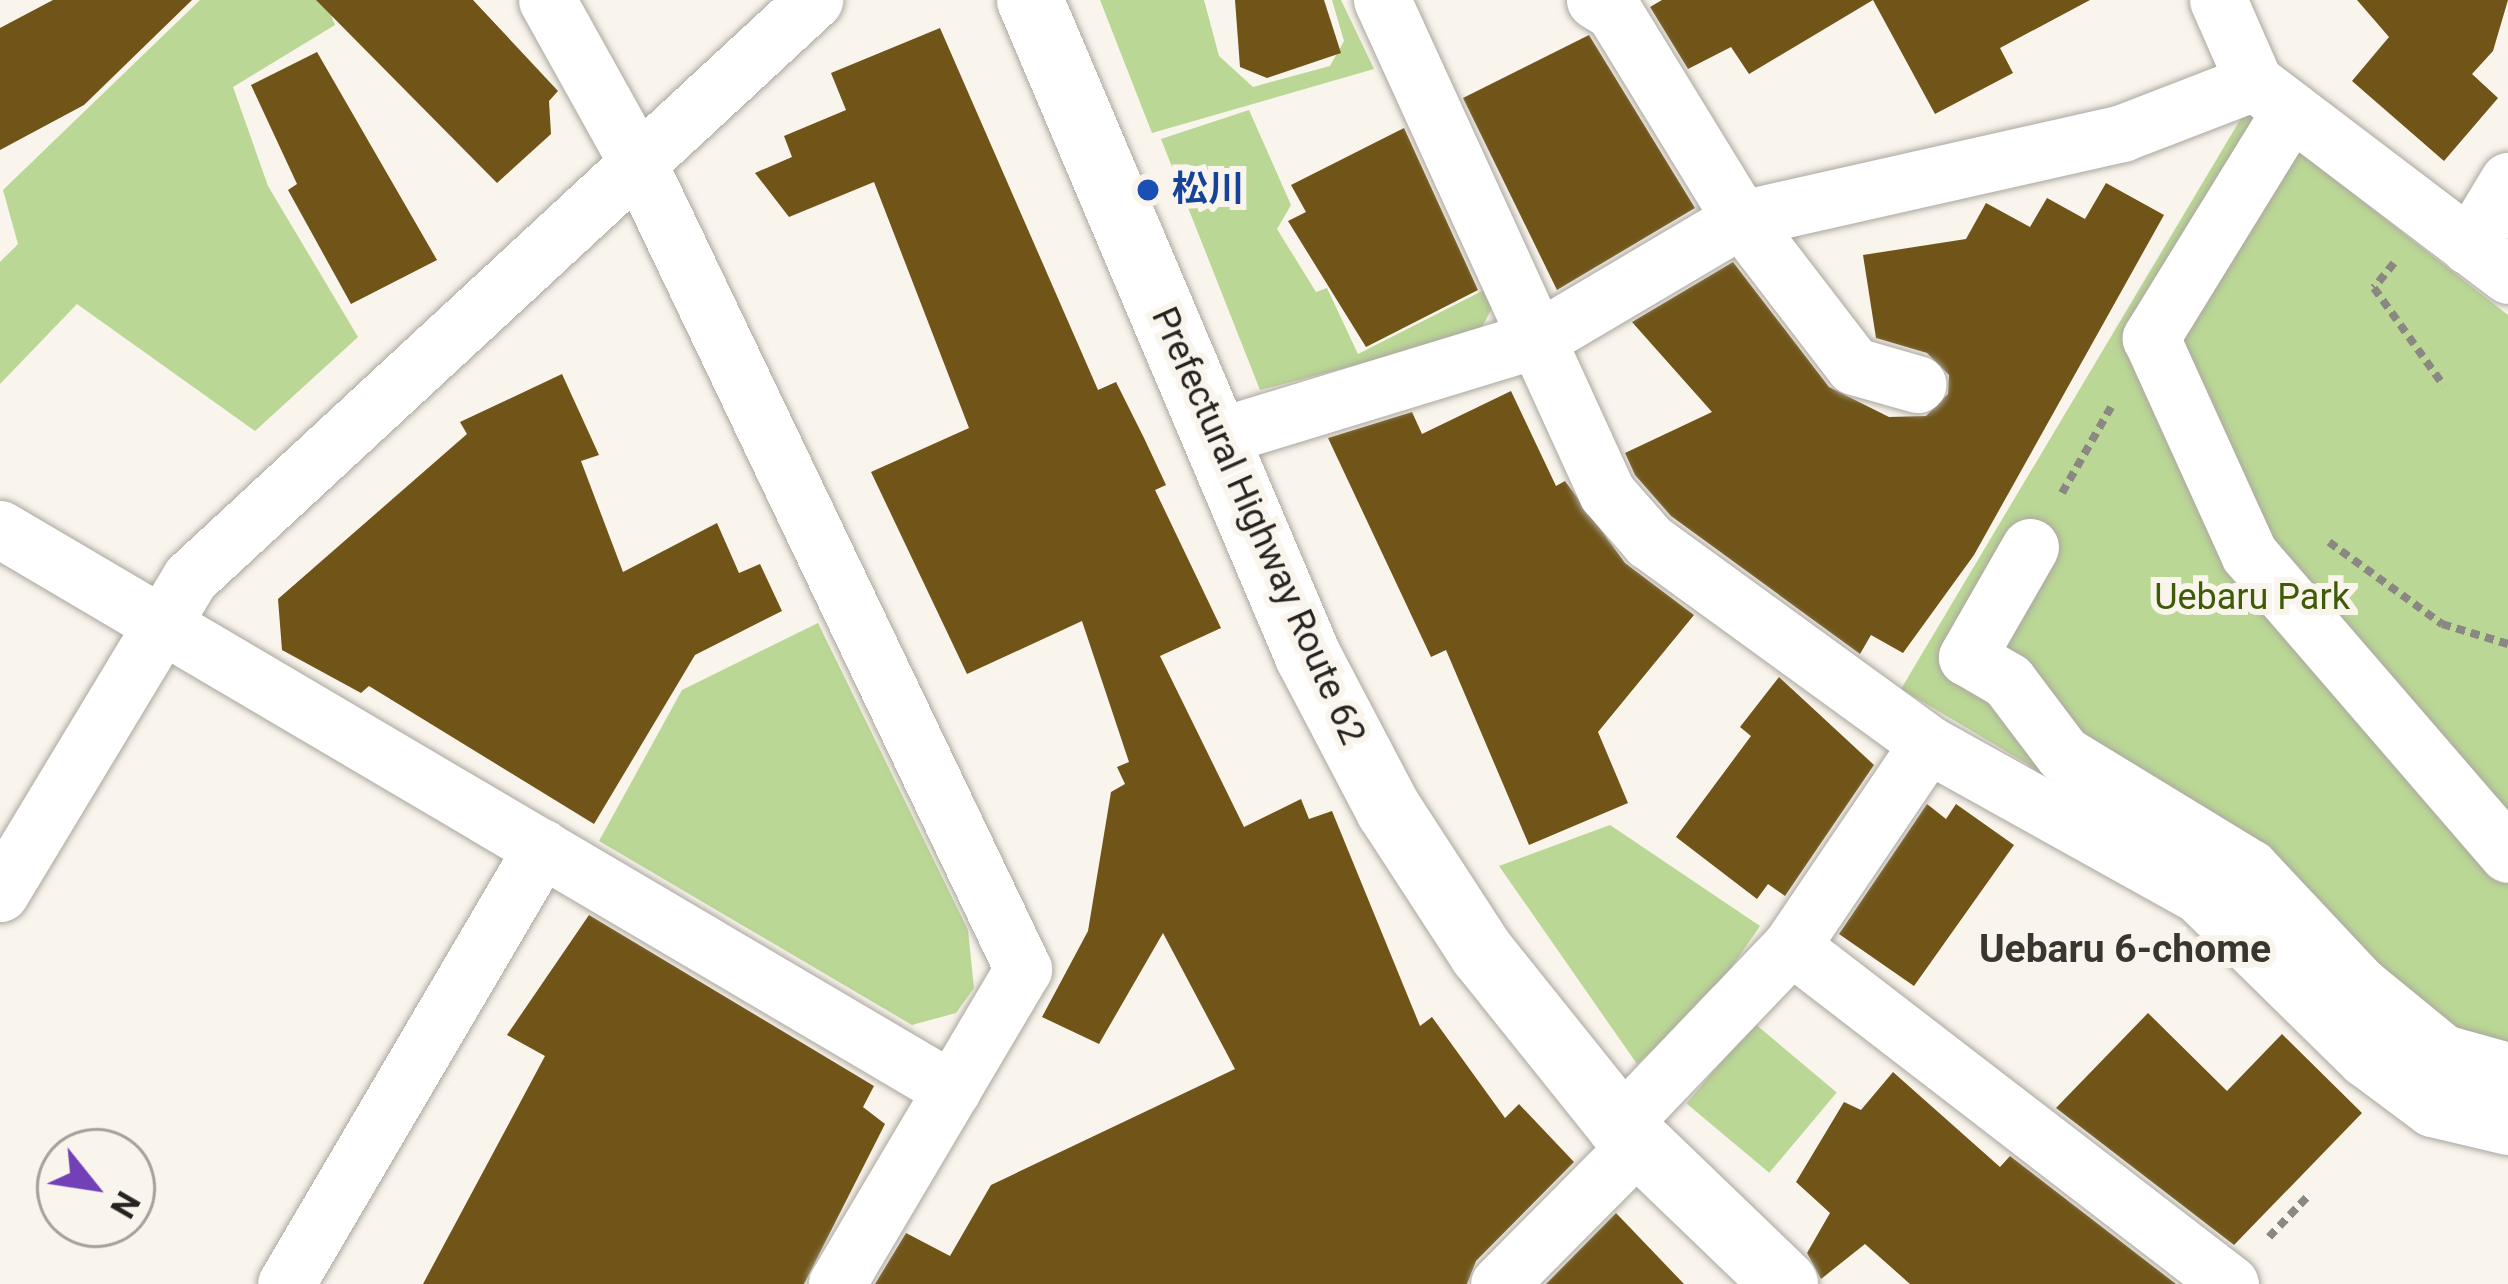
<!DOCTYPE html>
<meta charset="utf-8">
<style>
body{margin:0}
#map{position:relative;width:2508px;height:1284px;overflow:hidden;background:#f9f4ec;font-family:Roboto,"Noto Sans JP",sans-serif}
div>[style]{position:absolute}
.green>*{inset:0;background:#bad795;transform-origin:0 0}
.building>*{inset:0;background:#705418}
.path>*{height:8px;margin-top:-4px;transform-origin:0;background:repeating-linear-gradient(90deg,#8b8782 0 9px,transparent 0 15px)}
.roads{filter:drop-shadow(0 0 3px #aba79f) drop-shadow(0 0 3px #aba79f)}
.street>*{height:57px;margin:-28.5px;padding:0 28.5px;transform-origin:28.5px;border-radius:28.5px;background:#fff}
.secondary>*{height:66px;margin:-33px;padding:0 33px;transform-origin:33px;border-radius:33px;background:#fff}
.dots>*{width:33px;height:33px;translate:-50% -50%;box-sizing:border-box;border:6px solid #f9f4ec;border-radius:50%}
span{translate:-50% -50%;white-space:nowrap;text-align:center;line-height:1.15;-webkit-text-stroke:12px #f9f4ec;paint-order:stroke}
.transit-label{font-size:36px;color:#164399;font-weight:700}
.left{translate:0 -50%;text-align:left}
.street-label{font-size:36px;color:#262421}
.park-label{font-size:36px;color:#405b08}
.neighbourhood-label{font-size:39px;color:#39362f;font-weight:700}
.north{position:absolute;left:36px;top:1128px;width:120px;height:120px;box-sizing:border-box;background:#f9f4ec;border:3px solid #a5a19b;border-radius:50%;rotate:120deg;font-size:33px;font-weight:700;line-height:48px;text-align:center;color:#262421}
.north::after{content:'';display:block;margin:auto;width:42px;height:54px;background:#7240b7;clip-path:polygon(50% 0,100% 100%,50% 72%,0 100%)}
</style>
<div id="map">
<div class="green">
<div style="clip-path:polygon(200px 0,325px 0,335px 25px,233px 87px,268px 186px,358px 337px,255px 431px,77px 304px,0 384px,0 262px,18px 244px,3px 190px)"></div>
<div style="clip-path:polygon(1100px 0,1204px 0,1219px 56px,1253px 87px,1330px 66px,1344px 41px,1332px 0,1341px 0,1374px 69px,1152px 133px)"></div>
<div style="clip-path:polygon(1249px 110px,1291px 205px,1277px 229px,1316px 292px,1327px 288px,1358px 354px,1484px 290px,1493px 306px,1479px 333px,1260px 390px,1161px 139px)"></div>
<div style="clip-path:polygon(2246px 110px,2508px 315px,2508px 1089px,2119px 818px,1901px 689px)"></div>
<div style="clip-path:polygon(818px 623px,968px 930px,974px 988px,956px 1013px,912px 1025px,599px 841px,682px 690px)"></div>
<div style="clip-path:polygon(1610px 825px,1760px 926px,1711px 997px,1637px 1064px,1499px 866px)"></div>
<div style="left:1754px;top:1023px;width:108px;height:105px;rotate:40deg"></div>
</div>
<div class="building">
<div style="clip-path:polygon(53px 0,192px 0,84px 105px,0 150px,0 28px)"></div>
<div style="clip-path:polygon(316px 0,473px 0,558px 91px,549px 101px,551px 134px,497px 183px)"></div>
<div style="clip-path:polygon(1235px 0,1324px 0,1341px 53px,1267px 78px,1240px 67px)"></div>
<div style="clip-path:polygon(1662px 0,2090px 0,2000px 48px,2013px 73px,1935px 114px,1873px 0,1749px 74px,1731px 47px,1688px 69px,1650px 7px)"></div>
<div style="clip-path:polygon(2357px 0,2508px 0,2493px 51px,2472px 74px,2498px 98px,2444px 161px,2352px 81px,2389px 37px)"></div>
<div style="clip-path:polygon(940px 28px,1098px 390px,1116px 382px,1144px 438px,1166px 485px,1155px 490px,1221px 628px,1160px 656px,1244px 827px,1301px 799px,1309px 819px,1332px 811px,1420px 1026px,1432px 1017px,1505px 1118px,1519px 1104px,1574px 1162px,1476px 1261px,1467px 1284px,875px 1284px,906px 1233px,950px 1256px,991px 1185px,1235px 1069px,1163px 933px,1099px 1044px,1042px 1017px,1088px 931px,1111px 792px,1125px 784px,1117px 767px,1129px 762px,1082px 621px,967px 674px,871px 472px,969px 428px,874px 182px,789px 217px,755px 173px,792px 157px,784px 136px,846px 110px,831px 73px)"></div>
<div style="clip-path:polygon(1589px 35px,1695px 208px,1557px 290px,1463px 98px)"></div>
<div style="clip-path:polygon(317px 52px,437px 260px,351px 304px,288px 190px,297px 184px,251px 85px)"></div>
<div style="clip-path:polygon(1404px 128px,1478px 290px,1366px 347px,1288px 221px,1306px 212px,1291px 185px)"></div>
<div style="clip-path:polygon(2106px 183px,2164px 215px,1974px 555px,1903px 653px,1871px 635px,1860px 654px,1671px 516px,1635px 475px,1625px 453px,1712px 412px,1632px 322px,1733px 262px,1829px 387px,1889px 417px,1926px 416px,1948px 394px,1949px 375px,1927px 353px,1876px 338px,1863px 255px,1966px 239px,1986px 203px,2030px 227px,2047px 198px,2085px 219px)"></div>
<div style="clip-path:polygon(562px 374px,599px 455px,581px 461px,623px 572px,717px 523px,739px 573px,760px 564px,782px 611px,695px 655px,594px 824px,369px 686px,361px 693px,282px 650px,278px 599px,467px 434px,460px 422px)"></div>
<div style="clip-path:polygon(1511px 391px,1556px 486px,1565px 481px,1625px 563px,1694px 615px,1598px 732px,1628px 803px,1529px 845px,1446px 650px,1431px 657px,1328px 438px,1412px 412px,1422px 434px)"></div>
<div style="clip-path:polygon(1779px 677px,1874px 765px,1785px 896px,1768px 884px,1757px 899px,1676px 837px,1751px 736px,1740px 727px)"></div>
<div style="clip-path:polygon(1927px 804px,1946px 819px,1956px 804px,2014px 845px,1914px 986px,1839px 934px)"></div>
<div style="clip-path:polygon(589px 915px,874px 1086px,863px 1107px,885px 1124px,804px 1284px,423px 1284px,545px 1056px,507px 1035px)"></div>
<div style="clip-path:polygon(2148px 1013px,2227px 1091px,2282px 1034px,2362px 1113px,2234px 1245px,2056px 1108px)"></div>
<div style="clip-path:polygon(1893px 1072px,2000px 1167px,2010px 1156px,2176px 1284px,1910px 1284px,1865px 1244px,1821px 1279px,1807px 1253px,1830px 1213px,1796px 1182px,1844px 1102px,1861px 1110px)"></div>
<div style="clip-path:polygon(1616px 1213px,1684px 1284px,1546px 1284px)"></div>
</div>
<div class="path">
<div style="left:2394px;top:263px;width:32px;rotate:129deg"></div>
<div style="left:2374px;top:288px;width:120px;rotate:54.5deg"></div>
<div style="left:2062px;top:493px;width:99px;rotate:-60.3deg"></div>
<div style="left:2329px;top:542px;width:140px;rotate:36deg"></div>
<div style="left:2442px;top:624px;width:69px;rotate:16.9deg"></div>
<div style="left:2269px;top:1237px;width:58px;rotate:-46.4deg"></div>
</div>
<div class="roads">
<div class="street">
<div style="left:547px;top:0;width:189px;rotate:60.9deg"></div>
<div style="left:639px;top:165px;width:891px;rotate:64.47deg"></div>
<div style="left:1023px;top:969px;width:366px;rotate:120.6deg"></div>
<div style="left:1382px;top:0;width:542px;rotate:65.47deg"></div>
<div style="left:1607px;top:493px;width:64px;rotate:48.8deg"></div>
<div style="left:1649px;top:541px;width:345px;rotate:36deg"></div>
<div style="left:1595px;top:0;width:22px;rotate:32deg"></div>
<div style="left:1614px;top:12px;width:243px;rotate:58.5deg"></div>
<div style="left:1741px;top:219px;width:185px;rotate:52.5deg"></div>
<div style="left:1854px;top:366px;width:66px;rotate:15.9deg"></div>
<div style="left:2218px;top:0;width:90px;rotate:66.3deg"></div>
<div style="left:2254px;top:82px;width:319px;rotate:37.2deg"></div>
<div style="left:2291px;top:110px;width:268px;rotate:121.6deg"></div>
<div style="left:2151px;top:338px;width:237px;rotate:65.6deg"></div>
<div style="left:2249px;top:554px;width:396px;rotate:49.2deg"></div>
<div style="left:2469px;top:246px;width:76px;rotate:-59deg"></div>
<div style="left:1217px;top:437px;width:336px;rotate:-17deg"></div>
<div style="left:1538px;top:339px;width:236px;rotate:-30.6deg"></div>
<div style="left:1741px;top:219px;width:391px;rotate:-12.7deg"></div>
<div style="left:2122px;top:133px;width:142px;rotate:-21.1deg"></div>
<div style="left:0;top:529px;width:1105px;rotate:30.51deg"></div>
<div style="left:2030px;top:547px;width:127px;rotate:119.8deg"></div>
<div style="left:1967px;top:657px;width:48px;rotate:30.3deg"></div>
<div style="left:2008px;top:681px;width:91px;rotate:53deg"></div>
<div style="left:2063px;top:754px;width:219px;rotate:31.4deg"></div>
<div style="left:2250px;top:868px;width:161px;rotate:46.8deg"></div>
<div style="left:2360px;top:985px;width:107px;rotate:39.3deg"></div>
<div style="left:2443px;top:1053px;width:67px;rotate:15.5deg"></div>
<div style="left:0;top:893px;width:368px;rotate:-58.9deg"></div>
<div style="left:190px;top:578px;width:851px;rotate:-42.81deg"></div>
<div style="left:1791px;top:946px;width:554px;rotate:37.59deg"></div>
<div style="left:1620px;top:1125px;width:248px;rotate:-46.3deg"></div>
<div style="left:1791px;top:946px;width:244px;rotate:-55.9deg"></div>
<div style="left:1928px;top:744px;width:310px;rotate:29.1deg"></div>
<div style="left:2199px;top:895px;width:233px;rotate:44.5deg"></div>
<div style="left:2365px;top:1058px;width:84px;rotate:36.7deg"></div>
<div style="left:2432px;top:1108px;width:78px;rotate:13.3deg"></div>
<div style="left:286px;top:1284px;width:506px;rotate:-59.58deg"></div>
<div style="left:1499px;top:1284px;width:197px;rotate:-45.2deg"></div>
</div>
<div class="secondary">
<div style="left:1030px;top:0;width:712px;rotate:67.03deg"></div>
<div style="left:1308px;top:656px;width:174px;rotate:62.3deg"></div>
<div style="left:1389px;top:810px;width:171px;rotate:57deg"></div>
<div style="left:1482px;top:953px;width:221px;rotate:51.3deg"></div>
<div style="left:1620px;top:1125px;width:229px;rotate:43.9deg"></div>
</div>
</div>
<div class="dots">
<div style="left:1148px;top:190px;background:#1a4fb4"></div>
</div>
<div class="transit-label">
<span class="left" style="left:1172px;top:190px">松川</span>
</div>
<div class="street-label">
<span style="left:1258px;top:526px;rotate:66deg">Prefectural Highway Route 62</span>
</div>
<div class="park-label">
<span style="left:2252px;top:598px">Uebaru Park</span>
</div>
<div class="neighbourhood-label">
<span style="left:2125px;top:949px">Uebaru 6-chome</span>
</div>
<div class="north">N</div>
</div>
